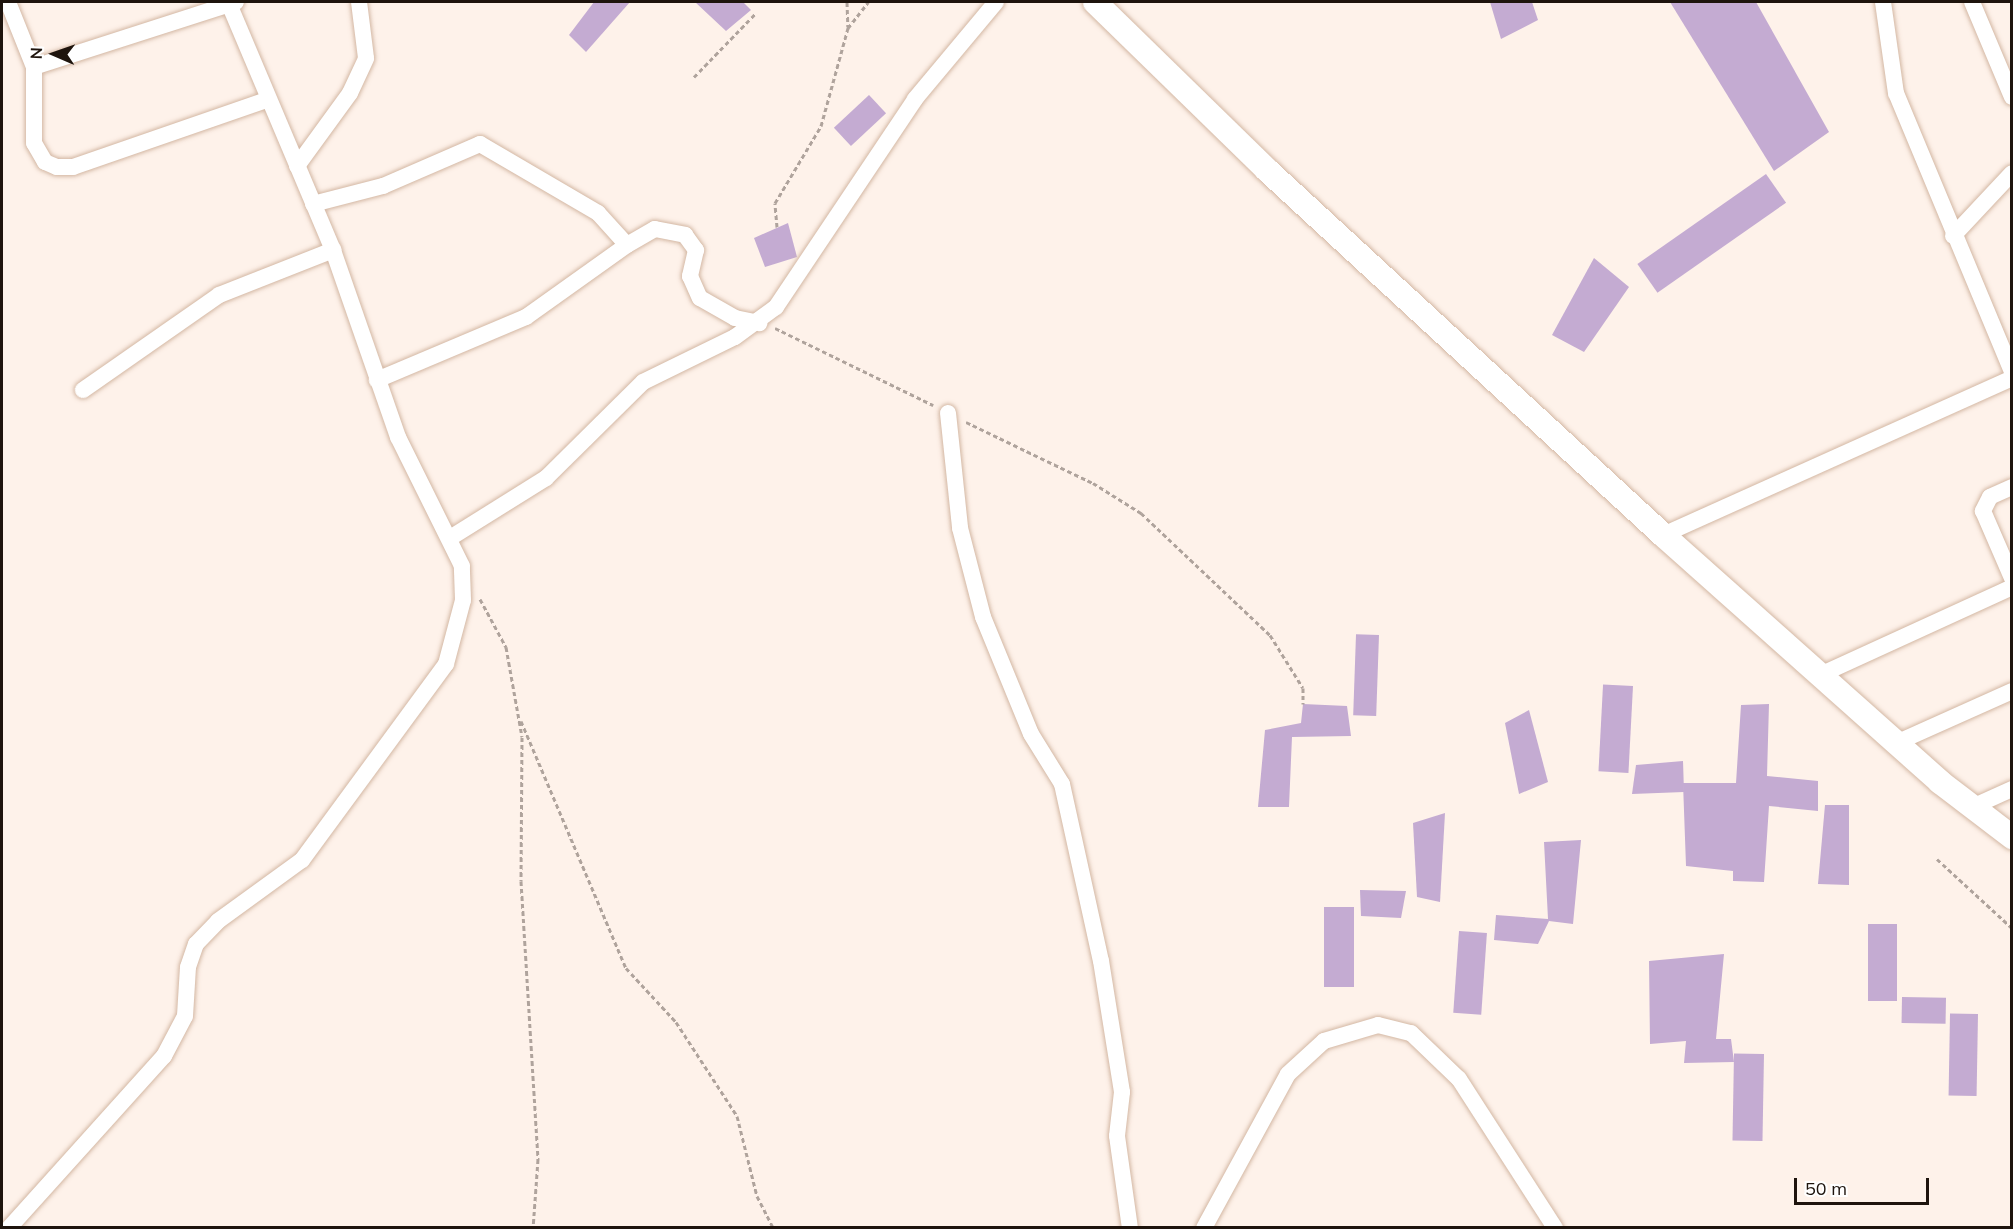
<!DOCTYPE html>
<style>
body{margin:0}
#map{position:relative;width:2013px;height:1229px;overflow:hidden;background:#fef2ea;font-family:Mulish,sans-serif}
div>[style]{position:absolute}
.building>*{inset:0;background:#c4abd2;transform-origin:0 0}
.path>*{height:3px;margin-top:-1.5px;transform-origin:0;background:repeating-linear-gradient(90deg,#afa39c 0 4.5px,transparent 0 7.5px)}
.roads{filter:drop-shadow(0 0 2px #d3b7a3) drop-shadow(0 0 2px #d3b7a3)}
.minor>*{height:16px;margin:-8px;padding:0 8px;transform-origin:8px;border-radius:8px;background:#fff}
.secondary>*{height:24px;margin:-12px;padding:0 12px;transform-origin:12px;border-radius:12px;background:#fff}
span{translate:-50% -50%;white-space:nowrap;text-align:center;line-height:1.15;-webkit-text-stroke:5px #fff;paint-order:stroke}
.frame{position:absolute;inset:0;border:3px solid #1e140d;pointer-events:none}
.north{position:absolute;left:24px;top:24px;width:60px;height:60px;-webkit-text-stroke:4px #fff;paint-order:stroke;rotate:272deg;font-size:16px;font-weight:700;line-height:24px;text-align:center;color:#1e140d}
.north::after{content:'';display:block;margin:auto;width:21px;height:27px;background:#1e140d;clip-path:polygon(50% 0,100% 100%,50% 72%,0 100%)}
.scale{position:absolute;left:1794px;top:1178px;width:135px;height:27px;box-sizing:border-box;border:3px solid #1e140d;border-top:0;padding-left:8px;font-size:18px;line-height:21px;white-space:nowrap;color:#1e140d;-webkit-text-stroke:4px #fff;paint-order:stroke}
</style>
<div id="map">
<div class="building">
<div style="clip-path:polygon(594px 2px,630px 2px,586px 52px,569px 35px)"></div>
<div style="clip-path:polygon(695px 2px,743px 2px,751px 10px,726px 31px)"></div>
<div style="clip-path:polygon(1490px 2px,1532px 2px,1538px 20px,1501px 39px)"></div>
<div style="clip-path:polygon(1670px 2px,1756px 2px,1829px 132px,1774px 171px)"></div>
<div style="left:869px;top:95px;width:25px;height:48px;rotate:47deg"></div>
<div style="left:1766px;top:174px;width:35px;height:157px;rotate:55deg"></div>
<div style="clip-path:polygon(788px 223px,797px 257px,765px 267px,754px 238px)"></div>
<div style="clip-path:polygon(1594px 258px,1629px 287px,1584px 352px,1552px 335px)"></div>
<div style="left:1379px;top:635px;width:81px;height:23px;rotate:92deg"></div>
<div style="left:1633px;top:686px;width:87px;height:30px;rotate:93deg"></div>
<div style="clip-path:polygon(1303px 704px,1347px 706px,1351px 736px,1292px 737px,1289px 807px,1258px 807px,1265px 730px,1301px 723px)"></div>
<div style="clip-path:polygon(1769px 704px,1767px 776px,1818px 781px,1818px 811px,1769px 806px,1764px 882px,1733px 881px,1733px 871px,1686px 866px,1683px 783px,1736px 783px,1741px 705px)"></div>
<div style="clip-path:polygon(1529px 710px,1548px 782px,1519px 794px,1505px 723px)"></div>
<div style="clip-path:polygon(1683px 761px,1684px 792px,1632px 794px,1636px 765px)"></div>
<div style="clip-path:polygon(1825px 805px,1849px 805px,1849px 885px,1818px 884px)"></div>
<div style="clip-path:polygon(1445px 813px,1440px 902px,1417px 897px,1413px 823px)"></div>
<div style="clip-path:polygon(1581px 840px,1573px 924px,1549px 921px,1538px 944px,1494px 940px,1496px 915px,1548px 919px,1544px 842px)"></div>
<div style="clip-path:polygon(1360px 890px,1406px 891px,1401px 918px,1361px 916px)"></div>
<div style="left:1324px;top:907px;width:30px;height:80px"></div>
<div style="left:1868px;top:924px;width:29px;height:77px"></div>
<div style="left:1459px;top:931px;width:28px;height:82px;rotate:4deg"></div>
<div style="clip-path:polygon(1724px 954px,1716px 1039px,1731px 1039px,1734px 1062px,1684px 1063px,1686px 1041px,1650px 1044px,1649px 961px)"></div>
<div style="left:1902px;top:997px;width:44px;height:26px;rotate:1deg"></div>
<div style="left:1978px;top:1014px;width:82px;height:28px;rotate:91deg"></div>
<div style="left:1764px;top:1054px;width:87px;height:30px;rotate:91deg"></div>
</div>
<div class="path">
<div style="left:847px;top:2px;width:25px;rotate:88deg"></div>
<div style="left:694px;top:77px;width:88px;rotate:-45.9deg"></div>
<div style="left:777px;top:227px;width:24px;rotate:-95deg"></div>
<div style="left:775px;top:203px;width:90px;rotate:-59.1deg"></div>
<div style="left:821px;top:126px;width:102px;rotate:-74.6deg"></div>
<div style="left:848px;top:28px;width:33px;rotate:-52deg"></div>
<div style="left:775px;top:328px;width:176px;rotate:26deg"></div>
<div style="left:966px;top:422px;width:141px;rotate:25.7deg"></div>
<div style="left:1093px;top:483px;width:57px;rotate:32deg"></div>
<div style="left:1141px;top:513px;width:178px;rotate:43.4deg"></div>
<div style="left:1270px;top:635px;width:62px;rotate:58.1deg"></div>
<div style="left:1303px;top:688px;width:16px;rotate:90deg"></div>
<div style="left:480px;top:599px;width:55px;rotate:61.6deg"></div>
<div style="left:506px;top:647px;width:91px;rotate:79.9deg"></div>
<div style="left:522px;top:737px;width:144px;rotate:90.4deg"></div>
<div style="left:521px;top:881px;width:279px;rotate:86.5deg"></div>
<div style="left:538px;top:1159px;width:69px;rotate:94.1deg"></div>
<div style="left:521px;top:721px;width:268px;rotate:67deg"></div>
<div style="left:626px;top:968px;width:74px;rotate:47.2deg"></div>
<div style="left:676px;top:1022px;width:112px;rotate:57deg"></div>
<div style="left:737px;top:1116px;width:82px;rotate:76deg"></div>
<div style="left:757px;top:1196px;width:36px;rotate:63deg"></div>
<div style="left:1937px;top:859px;width:102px;rotate:42.6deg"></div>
</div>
<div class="roads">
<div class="minor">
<div style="left:8px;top:2px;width:70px;rotate:68.2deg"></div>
<div style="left:34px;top:67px;width:76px;rotate:90deg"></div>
<div style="left:34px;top:143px;width:22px;rotate:60deg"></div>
<div style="left:45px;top:162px;width:13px;rotate:23deg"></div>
<div style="left:57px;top:167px;width:16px"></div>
<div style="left:73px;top:167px;width:204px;rotate:-19.1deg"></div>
<div style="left:1883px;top:2px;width:92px;rotate:81.9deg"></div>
<div style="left:1896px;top:93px;width:301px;rotate:67.4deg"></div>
<div style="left:1972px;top:2px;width:103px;rotate:67.2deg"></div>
<div style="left:34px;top:67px;width:212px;rotate:-17.8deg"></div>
<div style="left:297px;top:166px;width:90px;rotate:-54deg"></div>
<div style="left:350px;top:93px;width:38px;rotate:-65deg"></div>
<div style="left:366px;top:58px;width:56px;rotate:-97.1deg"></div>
<div style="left:313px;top:204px;width:72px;rotate:-14.4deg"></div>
<div style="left:383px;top:186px;width:106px;rotate:-23.4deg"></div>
<div style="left:480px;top:144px;width:137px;rotate:30.3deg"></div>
<div style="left:598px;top:213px;width:43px;rotate:47.8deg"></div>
<div style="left:627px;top:245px;width:124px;rotate:144.5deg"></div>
<div style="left:526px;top:317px;width:162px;rotate:157.1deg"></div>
<div style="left:1953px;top:236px;width:86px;rotate:-46.9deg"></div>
<div style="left:627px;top:245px;width:32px;rotate:-30deg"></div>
<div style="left:655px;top:229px;width:31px;rotate:11deg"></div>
<div style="left:685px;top:235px;width:19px;rotate:54deg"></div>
<div style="left:696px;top:250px;width:27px;rotate:103deg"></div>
<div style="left:690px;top:276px;width:24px;rotate:66deg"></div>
<div style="left:700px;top:298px;width:40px;rotate:29.7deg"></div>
<div style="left:735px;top:318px;width:25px;rotate:12deg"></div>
<div style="left:83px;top:390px;width:166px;rotate:-34.9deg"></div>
<div style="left:219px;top:295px;width:123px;rotate:-21.5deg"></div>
<div style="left:948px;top:413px;width:116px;rotate:84deg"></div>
<div style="left:960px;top:528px;width:92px;rotate:75.5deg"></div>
<div style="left:983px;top:617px;width:126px;rotate:67.7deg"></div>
<div style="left:1031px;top:734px;width:59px;rotate:58.2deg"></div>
<div style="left:1062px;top:784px;width:181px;rotate:77.6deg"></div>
<div style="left:1101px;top:961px;width:133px;rotate:80.9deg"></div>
<div style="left:1122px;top:1092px;width:44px;rotate:96.5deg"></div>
<div style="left:1117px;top:1136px;width:93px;rotate:82deg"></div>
<div style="left:2012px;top:487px;width:24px;rotate:156deg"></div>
<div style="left:1990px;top:497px;width:16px;rotate:117deg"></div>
<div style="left:1983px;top:511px;width:73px;rotate:66.6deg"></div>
<div style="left:1663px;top:535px;width:383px;rotate:-24.2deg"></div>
<div style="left:450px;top:538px;width:113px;rotate:-32deg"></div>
<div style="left:546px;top:478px;width:136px;rotate:-44.7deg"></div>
<div style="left:643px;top:382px;width:102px;rotate:-26.1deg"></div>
<div style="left:735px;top:337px;width:51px;rotate:-36.2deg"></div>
<div style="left:776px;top:307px;width:250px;rotate:-56.2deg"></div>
<div style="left:915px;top:99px;width:126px;rotate:-50.1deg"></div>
<div style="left:1820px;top:675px;width:211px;rotate:-24.6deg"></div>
<div style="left:1896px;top:743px;width:127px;rotate:-24.1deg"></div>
<div style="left:1970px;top:808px;width:46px;rotate:-24.3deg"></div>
<div style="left:9px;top:1228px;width:232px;rotate:-48deg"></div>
<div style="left:164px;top:1056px;width:45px;rotate:-62.3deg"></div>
<div style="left:185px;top:1016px;width:49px;rotate:-86.5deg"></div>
<div style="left:188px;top:967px;width:24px;rotate:-71deg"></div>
<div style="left:196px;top:944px;width:32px;rotate:-46deg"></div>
<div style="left:218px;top:921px;width:104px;rotate:-36deg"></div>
<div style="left:302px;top:860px;width:243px;rotate:-53.7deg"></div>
<div style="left:446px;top:664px;width:66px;rotate:-75.1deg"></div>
<div style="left:463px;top:600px;width:34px;rotate:-92deg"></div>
<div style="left:462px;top:566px;width:144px;rotate:-116.4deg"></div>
<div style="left:398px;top:437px;width:198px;rotate:-109.2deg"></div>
<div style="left:333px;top:250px;width:269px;rotate:-112.9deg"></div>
<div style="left:1204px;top:1228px;width:175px;rotate:-61.4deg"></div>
<div style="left:1288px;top:1074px;width:49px;rotate:-42.5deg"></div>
<div style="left:1324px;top:1041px;width:56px;rotate:-16.5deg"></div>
<div style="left:1378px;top:1025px;width:34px;rotate:14deg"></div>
<div style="left:1411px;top:1033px;width:66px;rotate:43.8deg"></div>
<div style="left:1459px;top:1079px;width:177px;rotate:57.2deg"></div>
</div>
<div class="secondary">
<div style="left:1095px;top:2px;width:240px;rotate:44.3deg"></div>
<div style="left:1267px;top:170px;width:539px;rotate:42.67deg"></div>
<div style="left:1663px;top:535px;width:371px;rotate:41.7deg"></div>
<div style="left:1940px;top:782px;width:91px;rotate:37.4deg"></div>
</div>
</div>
<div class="frame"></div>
<div class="north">N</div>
<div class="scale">50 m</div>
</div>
